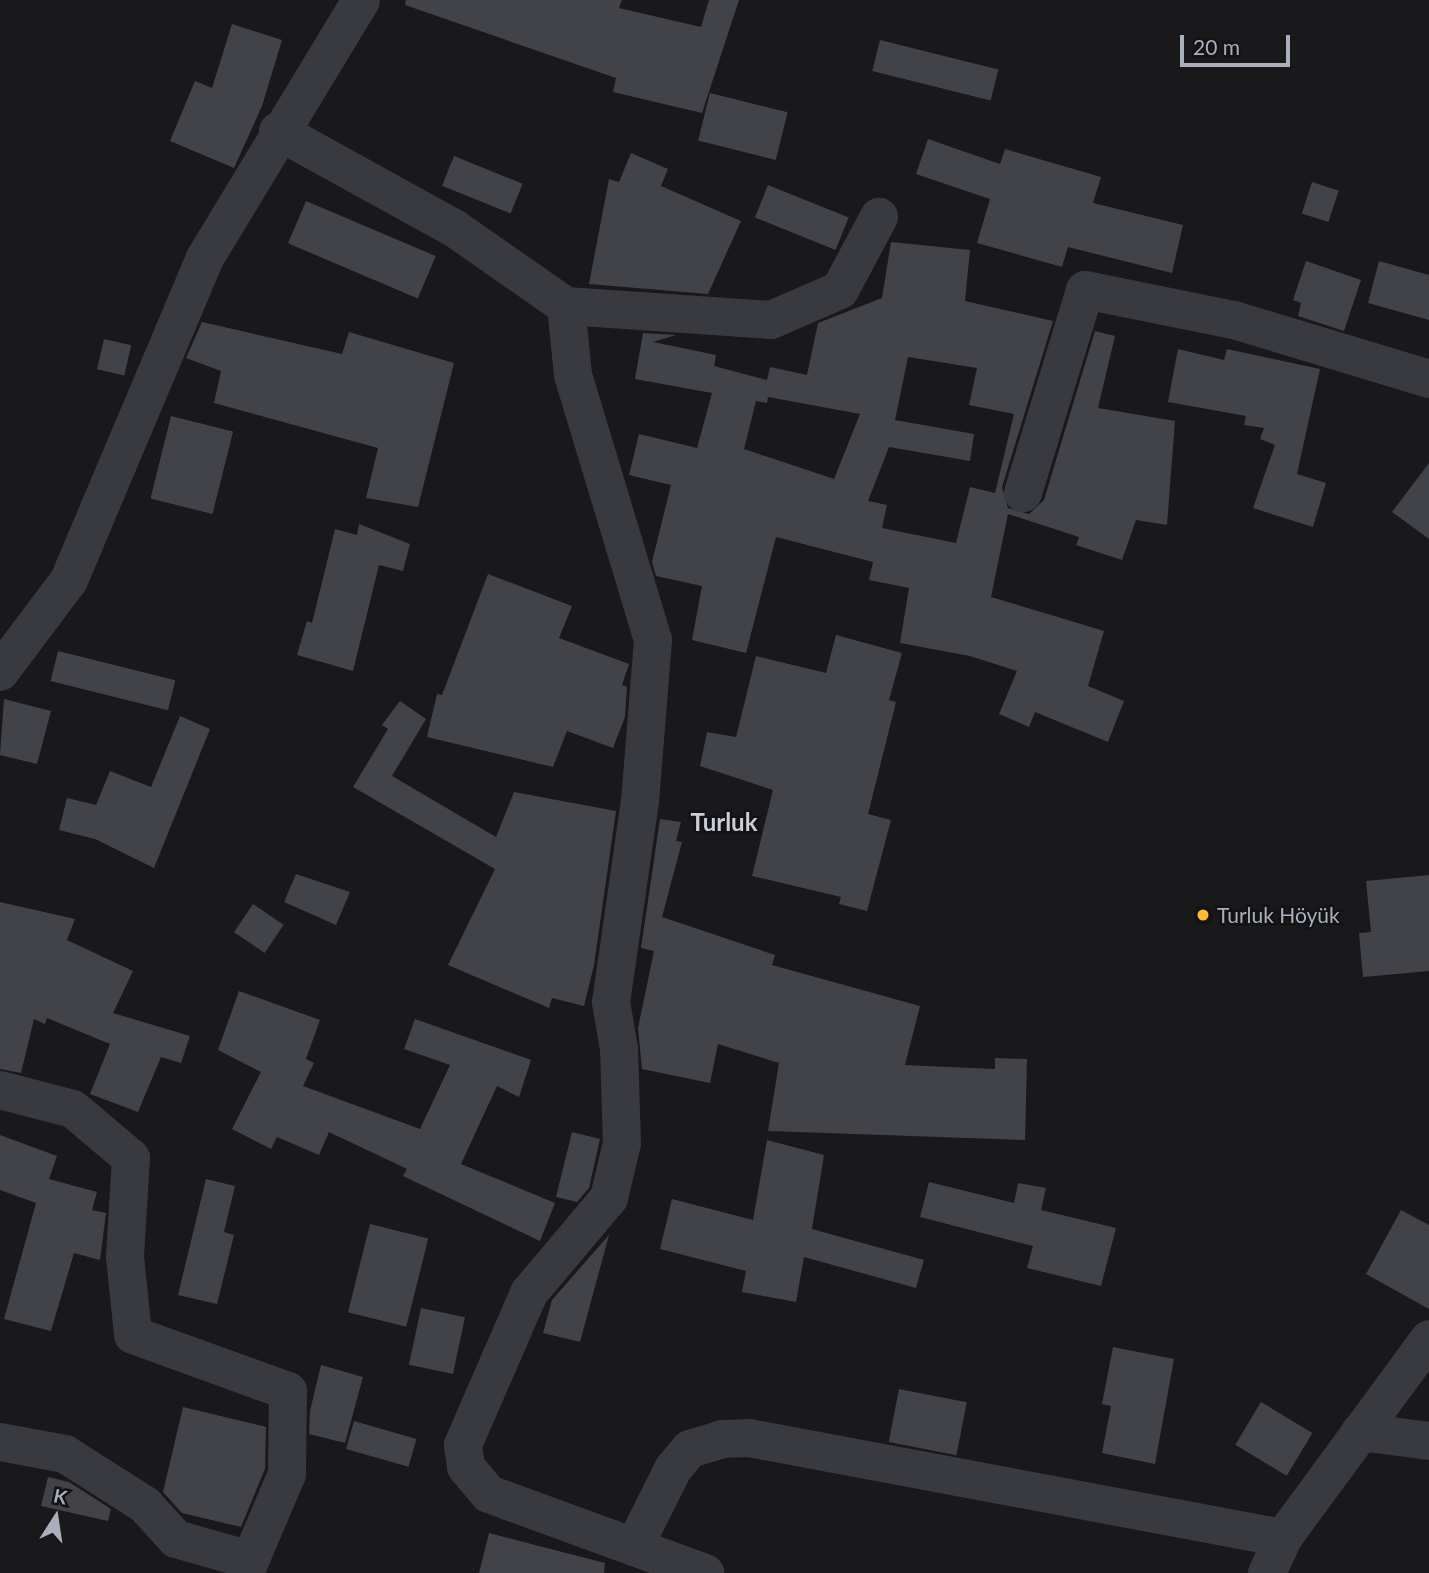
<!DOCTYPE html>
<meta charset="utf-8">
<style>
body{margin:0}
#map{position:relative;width:1429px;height:1573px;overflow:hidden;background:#19181b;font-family:Lato,sans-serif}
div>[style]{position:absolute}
.building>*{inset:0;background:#424348;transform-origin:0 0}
.street>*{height:38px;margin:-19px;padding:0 19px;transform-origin:19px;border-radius:19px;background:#393a40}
.dots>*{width:19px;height:19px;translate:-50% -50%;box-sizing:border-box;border:4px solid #131316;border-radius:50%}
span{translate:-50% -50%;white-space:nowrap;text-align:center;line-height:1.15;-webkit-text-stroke:5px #131316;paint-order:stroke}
.poi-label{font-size:21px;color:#aaafbc}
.left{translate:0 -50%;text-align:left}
.quarter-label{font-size:24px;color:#cbced7;font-weight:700}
.north{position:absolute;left:21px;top:1482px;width:70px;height:70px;-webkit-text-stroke:5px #131316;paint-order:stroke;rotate:12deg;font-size:19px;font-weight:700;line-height:28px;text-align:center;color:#aaafbc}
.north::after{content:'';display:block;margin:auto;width:24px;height:32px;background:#aaafbc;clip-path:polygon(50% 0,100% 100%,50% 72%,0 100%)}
.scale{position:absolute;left:1180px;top:35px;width:110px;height:32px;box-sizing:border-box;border:4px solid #aaafbc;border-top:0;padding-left:9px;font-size:21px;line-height:24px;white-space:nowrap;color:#aaafbc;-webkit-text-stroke:5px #131316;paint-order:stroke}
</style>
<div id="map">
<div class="building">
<div style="clip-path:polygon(406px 0,622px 0,619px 8px,701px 27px,709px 0,739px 0,702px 113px,613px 92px,616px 78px,405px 5px)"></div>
<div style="clip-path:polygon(232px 24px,282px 40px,262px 106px,234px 168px,170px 141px,195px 81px,212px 88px)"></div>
<div style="left:880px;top:40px;width:122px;height:32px;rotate:14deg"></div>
<div style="left:710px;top:93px;width:80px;height:49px;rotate:14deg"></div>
<div style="clip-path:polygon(928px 139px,1000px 164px,1005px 149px,1101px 177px,1093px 203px,1183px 225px,1172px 273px,1068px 247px,1062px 267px,977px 243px,990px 199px,916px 174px)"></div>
<div style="clip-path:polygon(631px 153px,668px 169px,661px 186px,741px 221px,708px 294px,589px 284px,609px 179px,619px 182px)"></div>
<div style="left:454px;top:156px;width:74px;height:32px;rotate:22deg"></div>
<div style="left:1312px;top:182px;width:28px;height:33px;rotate:18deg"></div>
<div style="left:768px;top:185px;width:87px;height:35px;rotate:22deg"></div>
<div style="left:306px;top:201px;width:141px;height:46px;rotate:23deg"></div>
<div style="clip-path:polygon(evenodd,891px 242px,970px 250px,965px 301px,1053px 321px,1002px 487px,1008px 508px,1029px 514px,1044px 500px,1095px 331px,1115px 336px,1098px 408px,1175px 421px,1167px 525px,1136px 520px,1122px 560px,1076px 545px,1079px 537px,1008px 514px,991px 597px,1104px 631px,1088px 686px,1124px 701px,1108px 742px,1035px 712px,1029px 727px,999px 714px,1017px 671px,970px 656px,900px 643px,909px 588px,869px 580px,873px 562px,776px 537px,746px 653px,692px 640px,702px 586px,656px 576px,652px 562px,671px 485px,629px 475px,639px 434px,697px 448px,712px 393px,635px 379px,643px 333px,676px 335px,653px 342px,716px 355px,714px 366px,767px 380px,770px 367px,807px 375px,818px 323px,882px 298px,891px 242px,908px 357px,977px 368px,969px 405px,1014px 414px,995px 493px,970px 487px,956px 543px,882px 528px,887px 505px,868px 501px,889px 447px,970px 461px,974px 434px,895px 420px,908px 357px,891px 242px,768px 397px,860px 414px,834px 479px,744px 449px,756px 401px,767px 403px,768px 397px)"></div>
<div style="clip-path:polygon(1306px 261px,1361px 280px,1344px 331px,1298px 316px,1301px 303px,1293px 300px)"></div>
<div style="clip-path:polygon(1379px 261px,1429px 275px,1429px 320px,1368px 303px)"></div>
<div style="clip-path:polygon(202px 322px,342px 354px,349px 332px,454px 363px,418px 507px,366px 498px,378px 448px,214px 403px,221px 371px,186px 358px)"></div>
<div style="left:104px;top:339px;width:28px;height:31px;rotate:13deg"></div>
<div style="clip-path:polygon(1178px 349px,1224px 360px,1227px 349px,1320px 369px,1297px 474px,1326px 483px,1313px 527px,1253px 508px,1275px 445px,1260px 439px,1264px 428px,1244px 425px,1246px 416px,1168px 402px)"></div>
<div style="left:171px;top:416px;width:64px;height:85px;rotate:14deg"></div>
<div style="clip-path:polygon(1429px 463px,1429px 539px,1392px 512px)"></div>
<div style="clip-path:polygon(359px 524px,410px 544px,403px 571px,379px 565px,353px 671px,297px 655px,307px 621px,312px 623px,335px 529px,357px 535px)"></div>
<div style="clip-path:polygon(488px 574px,572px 606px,559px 638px,629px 664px,622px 685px,627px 687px,625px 717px,613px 748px,567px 731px,553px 767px,427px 737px,437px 694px,442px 695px)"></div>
<div style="clip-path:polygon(836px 635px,902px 653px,889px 700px,896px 702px,868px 814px,891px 820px,867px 911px,839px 904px,841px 897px,752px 876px,773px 790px,700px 766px,707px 732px,736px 737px,756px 656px,826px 673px)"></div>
<div style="left:58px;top:651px;width:121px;height:31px;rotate:14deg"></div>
<div style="clip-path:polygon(4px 699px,51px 711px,37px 764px,0 755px)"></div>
<div style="clip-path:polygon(400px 701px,426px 719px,392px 776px,496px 837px,514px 792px,616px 811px,594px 965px,584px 1006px,552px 998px,549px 1008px,448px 965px,495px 869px,353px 787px,388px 729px,382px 725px)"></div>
<div style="clip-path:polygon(180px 716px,210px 729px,154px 868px,95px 839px,59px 830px,67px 798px,96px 805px,110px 771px,151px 787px)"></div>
<div style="clip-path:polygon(660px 819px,681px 822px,676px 841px,682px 842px,662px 917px,775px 955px,772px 965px,920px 1006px,905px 1065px,995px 1069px,995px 1058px,1027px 1059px,1025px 1140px,768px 1131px,779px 1063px,718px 1044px,710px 1083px,642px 1069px,638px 1028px,654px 951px,641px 948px)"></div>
<div style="clip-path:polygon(296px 874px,350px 892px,336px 925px,284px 902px)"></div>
<div style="clip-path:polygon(1429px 875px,1429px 971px,1363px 977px,1359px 933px,1371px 932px,1366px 881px)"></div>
<div style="clip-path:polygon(0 902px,75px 919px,67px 940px,133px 971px,113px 1013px,190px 1036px,181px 1063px,161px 1057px,138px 1112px,90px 1094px,110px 1044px,47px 1018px,45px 1024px,34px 1019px,21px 1073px,0 1069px)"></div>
<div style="left:253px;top:904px;width:37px;height:34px;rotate:34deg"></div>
<div style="clip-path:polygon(239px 991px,320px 1020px,306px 1059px,314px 1063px,303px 1086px,420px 1129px,450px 1065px,404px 1049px,415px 1019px,531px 1060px,519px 1097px,497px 1086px,461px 1164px,555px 1203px,540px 1241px,403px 1176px,407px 1169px,329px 1132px,319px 1155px,277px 1137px,271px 1149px,232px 1129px,261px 1072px,218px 1050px)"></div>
<div style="clip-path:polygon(572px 1132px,600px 1139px,589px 1188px,577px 1202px,556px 1197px)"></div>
<div style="clip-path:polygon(0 1135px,57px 1156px,49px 1179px,97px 1192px,92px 1210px,106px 1213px,100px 1260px,74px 1253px,51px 1331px,4px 1319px,36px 1203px,0 1190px)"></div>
<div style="clip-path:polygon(767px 1140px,824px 1155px,812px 1229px,924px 1260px,916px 1288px,804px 1257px,796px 1302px,742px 1292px,746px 1271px,660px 1249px,672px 1199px,753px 1220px)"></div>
<div style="clip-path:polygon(206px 1179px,235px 1186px,224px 1232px,234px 1235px,217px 1304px,178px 1295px)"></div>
<div style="clip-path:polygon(929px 1182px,1014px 1203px,1018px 1183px,1046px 1188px,1041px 1210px,1116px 1228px,1101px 1286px,1027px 1268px,1033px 1246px,920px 1217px)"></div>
<div style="clip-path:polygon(1401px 1210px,1429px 1225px,1429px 1309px,1366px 1274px)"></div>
<div style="left:370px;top:1224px;width:60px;height:91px;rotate:14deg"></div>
<div style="clip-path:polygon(609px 1235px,580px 1342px,543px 1333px,552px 1300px)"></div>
<div style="left:421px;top:1308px;width:45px;height:58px;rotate:12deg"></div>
<div style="clip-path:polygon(1113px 1347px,1174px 1359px,1155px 1464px,1102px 1453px,1111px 1406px,1102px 1404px)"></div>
<div style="clip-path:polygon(321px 1365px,363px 1377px,345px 1443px,309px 1434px,310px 1411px)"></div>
<div style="left:899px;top:1389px;width:69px;height:54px;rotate:11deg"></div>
<div style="left:1261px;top:1402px;width:60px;height:50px;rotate:31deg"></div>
<div style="clip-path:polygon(183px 1407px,266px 1427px,265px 1469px,241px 1527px,182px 1513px,163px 1492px)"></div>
<div style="left:354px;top:1421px;width:65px;height:29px;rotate:16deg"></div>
<div style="clip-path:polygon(48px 1477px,69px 1482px,111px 1509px,108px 1521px,41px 1506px)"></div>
<div style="clip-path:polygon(489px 1533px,605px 1563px,604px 1573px,479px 1573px)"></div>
</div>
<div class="street">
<div style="left:278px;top:131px;width:201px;rotate:28.9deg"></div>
<div style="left:454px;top:228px;width:136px;rotate:34.9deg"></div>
<div style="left:566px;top:306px;width:205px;rotate:3.9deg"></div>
<div style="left:771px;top:320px;width:75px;rotate:-23.5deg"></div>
<div style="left:840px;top:290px;width:83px;rotate:-61.9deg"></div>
<div style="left:566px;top:306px;width:69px;rotate:84.2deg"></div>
<div style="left:573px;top:375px;width:277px;rotate:73.2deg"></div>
<div style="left:653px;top:640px;width:162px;rotate:94.6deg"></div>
<div style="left:640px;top:801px;width:203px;rotate:98.2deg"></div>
<div style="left:611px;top:1002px;width:48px;rotate:80.3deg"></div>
<div style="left:619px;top:1049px;width:94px;rotate:88.2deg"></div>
<div style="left:622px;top:1143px;width:57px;rotate:103.3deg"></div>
<div style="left:609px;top:1198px;width:124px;rotate:130.1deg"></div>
<div style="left:529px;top:1293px;width:166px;rotate:113.5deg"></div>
<div style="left:463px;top:1445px;width:22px;rotate:82deg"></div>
<div style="left:466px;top:1467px;width:35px;rotate:50deg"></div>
<div style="left:489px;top:1494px;width:154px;rotate:20.1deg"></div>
<div style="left:634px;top:1547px;width:87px;rotate:-63.4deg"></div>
<div style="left:673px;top:1469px;width:26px;rotate:-50deg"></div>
<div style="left:690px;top:1449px;width:34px;rotate:-17deg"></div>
<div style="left:722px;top:1439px;width:27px;rotate:-2deg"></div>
<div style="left:749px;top:1438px;width:543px;rotate:10.61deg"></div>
<div style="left:1023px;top:493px;width:212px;rotate:-73deg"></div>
<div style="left:1085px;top:290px;width:152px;rotate:11.4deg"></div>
<div style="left:1234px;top:320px;width:204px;rotate:16.8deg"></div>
<div style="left:0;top:672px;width:115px;rotate:-53.1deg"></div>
<div style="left:69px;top:580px;width:350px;rotate:-67.1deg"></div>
<div style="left:205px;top:258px;width:301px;rotate:-58.8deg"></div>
<div style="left:0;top:1090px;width:75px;rotate:14.6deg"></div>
<div style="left:73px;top:1109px;width:76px;rotate:40.2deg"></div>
<div style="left:131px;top:1158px;width:99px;rotate:93.5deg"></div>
<div style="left:125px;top:1257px;width:78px;rotate:84.1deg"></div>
<div style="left:133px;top:1335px;width:165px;rotate:19.9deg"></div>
<div style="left:288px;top:1391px;width:83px;rotate:90.7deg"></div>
<div style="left:287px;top:1474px;width:108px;rotate:113deg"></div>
<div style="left:1360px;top:1432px;width:70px;rotate:7.4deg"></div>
<div style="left:0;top:1442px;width:66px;rotate:10.5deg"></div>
<div style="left:65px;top:1454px;width:95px;rotate:32.5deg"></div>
<div style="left:145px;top:1505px;width:46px;rotate:47.6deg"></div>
<div style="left:176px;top:1539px;width:77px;rotate:15.8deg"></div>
<div style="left:634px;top:1547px;width:76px;rotate:20.1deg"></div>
<div style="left:1267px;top:1573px;width:38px;rotate:-65deg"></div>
<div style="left:1283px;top:1538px;width:247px;rotate:-53.7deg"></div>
</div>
<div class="dots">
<div style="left:1203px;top:915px;background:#ffba2d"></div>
</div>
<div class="poi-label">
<span class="left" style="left:1217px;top:915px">Turluk Höyük</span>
</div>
<div class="quarter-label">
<span style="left:724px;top:822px">Turluk</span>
</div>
<div class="north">K</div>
<div class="scale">20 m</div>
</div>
